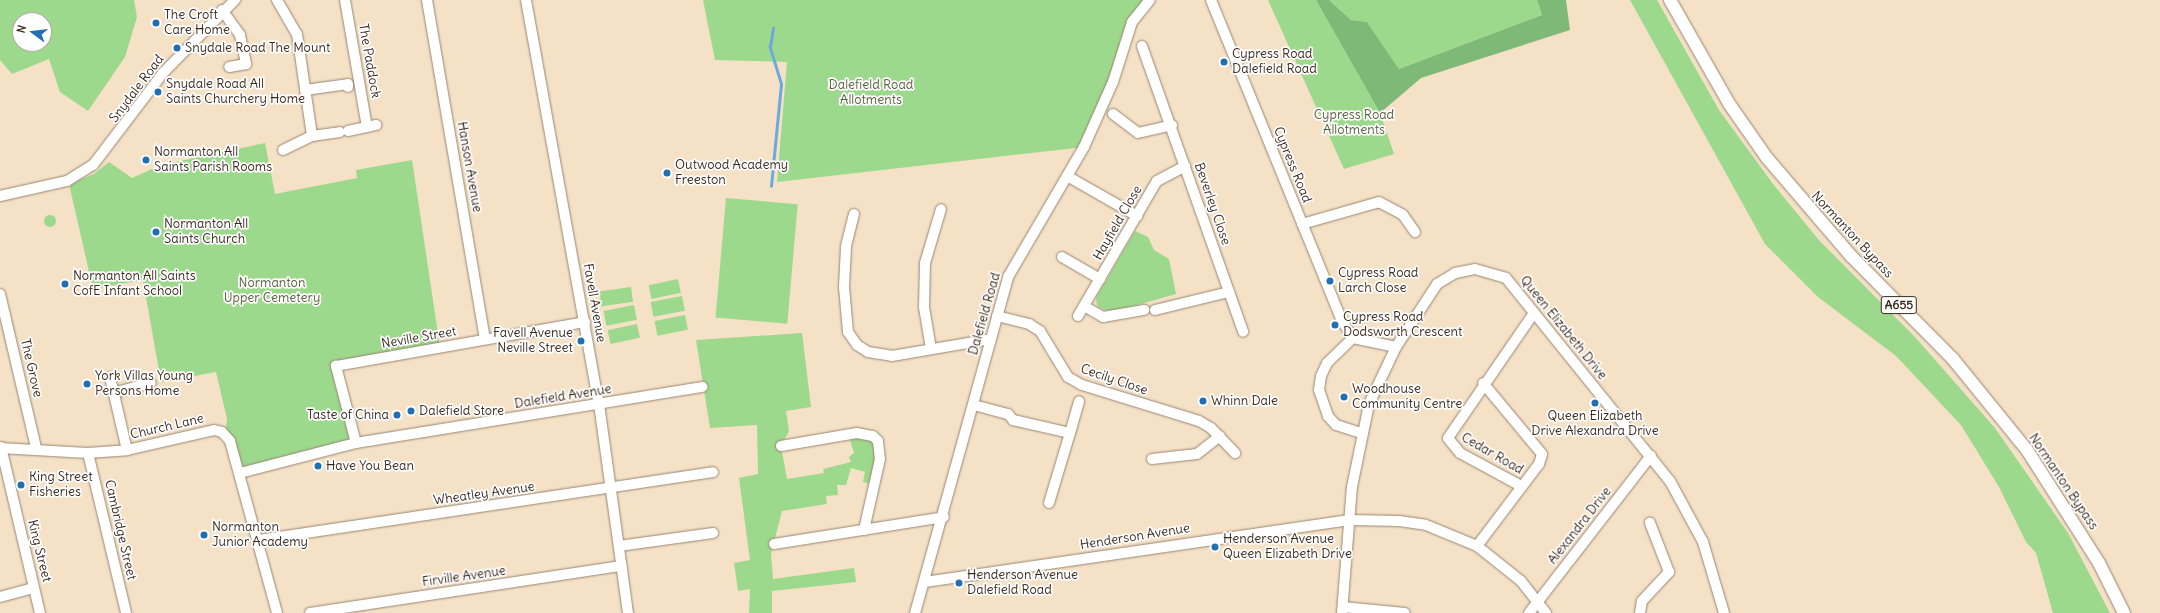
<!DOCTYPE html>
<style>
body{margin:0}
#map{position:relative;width:2160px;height:613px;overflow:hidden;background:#f5e1c6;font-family:Delius,sans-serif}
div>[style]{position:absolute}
.green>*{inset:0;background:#9dd98c;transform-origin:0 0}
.round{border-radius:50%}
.forest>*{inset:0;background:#7eb978}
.stream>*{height:2.5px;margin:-1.25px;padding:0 1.25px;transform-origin:1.25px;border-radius:1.25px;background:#6ea9de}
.roads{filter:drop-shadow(0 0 1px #988672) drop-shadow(0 0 1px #988672)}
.minor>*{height:10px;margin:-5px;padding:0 5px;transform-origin:5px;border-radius:5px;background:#fff}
.major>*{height:12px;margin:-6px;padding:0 6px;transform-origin:6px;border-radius:6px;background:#fff}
.dots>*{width:11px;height:11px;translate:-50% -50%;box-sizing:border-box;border:2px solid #fff;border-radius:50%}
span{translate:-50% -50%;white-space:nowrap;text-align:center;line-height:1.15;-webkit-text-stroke:3.5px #fff;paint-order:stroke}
.shield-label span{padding:1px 3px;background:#fff;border:1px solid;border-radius:3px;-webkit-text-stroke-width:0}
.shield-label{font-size:12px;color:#3b2a1e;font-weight:700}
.poi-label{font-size:13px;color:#3b2a1e}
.left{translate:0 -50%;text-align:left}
.right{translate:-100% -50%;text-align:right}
.street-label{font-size:13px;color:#3b2a1e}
.park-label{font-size:13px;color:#585f3f}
.north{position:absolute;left:12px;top:12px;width:40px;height:40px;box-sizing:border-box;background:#fff;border:1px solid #b1aaa5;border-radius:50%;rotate:285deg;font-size:11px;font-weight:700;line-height:16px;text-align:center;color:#3b2a1e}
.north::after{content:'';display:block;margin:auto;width:14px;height:18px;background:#1f6fb2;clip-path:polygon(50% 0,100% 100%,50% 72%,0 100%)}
</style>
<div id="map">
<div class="green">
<div style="clip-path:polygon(evenodd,0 0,134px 0,137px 17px,125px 57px,88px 111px,60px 92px,49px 59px,12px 74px,0 60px,0 0,20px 20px,44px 20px,44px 44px,20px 44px,20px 20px)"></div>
<div style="clip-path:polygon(703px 0,1150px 0,1132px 22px,1084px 147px,777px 182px,787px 62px,715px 60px)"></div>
<div style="clip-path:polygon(1268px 0,1316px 0,1380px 113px,1394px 154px,1344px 169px)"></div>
<div style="clip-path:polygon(1329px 0,1537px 0,1542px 15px,1399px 69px,1367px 22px,1351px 20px)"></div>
<div style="clip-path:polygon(1630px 0,1657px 0,1719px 110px,1773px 184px,1818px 239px,1915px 337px,1995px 428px,2068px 533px,2110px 613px,2053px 613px,2036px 553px,2026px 542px,1999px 487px,1961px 425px,1896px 356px,1818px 297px,1765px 244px)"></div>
<div style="clip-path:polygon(265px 143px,275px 194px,357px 178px,356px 170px,412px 160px,440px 347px,337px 366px,356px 443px,240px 473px,225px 435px,227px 419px,216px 372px,161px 382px,143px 280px,93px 289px,69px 184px,94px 174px,109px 162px,132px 178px,161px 165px)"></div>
<div style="left:726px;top:198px;width:72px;height:120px;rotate:5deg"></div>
<div class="round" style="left:44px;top:215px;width:12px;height:12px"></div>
<div style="clip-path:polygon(1135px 231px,1148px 237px,1154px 250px,1169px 259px,1176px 294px,1113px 312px,1102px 309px,1097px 306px,1096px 298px)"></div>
<div style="left:678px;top:279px;width:14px;height:30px;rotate:78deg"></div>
<div style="left:631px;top:287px;width:15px;height:32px;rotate:82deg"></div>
<div style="left:682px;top:296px;width:15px;height:32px;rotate:79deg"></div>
<div style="left:634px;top:305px;width:15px;height:31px;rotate:79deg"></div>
<div style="left:685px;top:315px;width:15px;height:31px;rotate:79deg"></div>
<div style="left:637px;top:324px;width:14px;height:30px;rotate:78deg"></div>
<div style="clip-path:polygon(802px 333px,811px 407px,786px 411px,789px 431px,781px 446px,787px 479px,824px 473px,823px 469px,851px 462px,849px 457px,854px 453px,848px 434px,878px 441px,874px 485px,863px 482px,865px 472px,851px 468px,846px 485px,837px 485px,838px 495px,826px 496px,827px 504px,782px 511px,771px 554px,773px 579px,854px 568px,856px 582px,772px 591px,772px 613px,749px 613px,750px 589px,738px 591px,734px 563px,750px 560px,739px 478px,758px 474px,757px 425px,710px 428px,696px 340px)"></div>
</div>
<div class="forest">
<div style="clip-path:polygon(1316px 0,1329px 0,1351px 20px,1367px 22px,1399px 69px,1542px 15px,1537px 0,1566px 0,1570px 30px,1421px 78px,1380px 113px)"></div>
</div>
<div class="stream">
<div style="left:771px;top:186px;width:102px;rotate:-84.4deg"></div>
<div style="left:781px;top:84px;width:39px;rotate:-107deg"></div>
<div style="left:770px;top:47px;width:19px;rotate:-81deg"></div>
</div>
<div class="roads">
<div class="minor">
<div style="left:277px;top:0;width:39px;rotate:60deg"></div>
<div style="left:297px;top:34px;width:103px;rotate:81.6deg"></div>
<div style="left:345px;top:0;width:129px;rotate:80.2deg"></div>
<div style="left:427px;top:0;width:344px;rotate:80.3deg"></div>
<div style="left:526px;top:0;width:411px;rotate:79.8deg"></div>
<div style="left:599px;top:404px;width:211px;rotate:82.1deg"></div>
<div style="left:1211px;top:0;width:347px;rotate:67.8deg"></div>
<div style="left:1342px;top:321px;width:20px;rotate:57deg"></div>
<div style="left:222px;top:10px;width:31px;rotate:54deg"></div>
<div style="left:240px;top:35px;width:30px;rotate:78deg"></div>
<div style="left:246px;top:64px;width:17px;rotate:170deg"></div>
<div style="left:1142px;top:46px;width:303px;rotate:70.5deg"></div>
<div style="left:305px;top:90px;width:43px;rotate:-7.9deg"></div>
<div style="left:348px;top:84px;width:3px;rotate:90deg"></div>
<div style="left:1113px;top:114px;width:31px;rotate:37deg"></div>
<div style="left:1138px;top:133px;width:35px;rotate:-13deg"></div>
<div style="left:348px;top:131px;width:29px;rotate:-12deg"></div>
<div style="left:283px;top:150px;width:32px;rotate:-26deg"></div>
<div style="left:312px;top:136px;width:28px;rotate:-8deg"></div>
<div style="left:1067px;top:176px;width:81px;rotate:29.7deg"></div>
<div style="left:0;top:196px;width:69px;rotate:-12.6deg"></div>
<div style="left:67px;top:181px;width:31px;rotate:-32deg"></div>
<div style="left:93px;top:165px;width:116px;rotate:-52.7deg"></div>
<div style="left:163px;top:73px;width:103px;rotate:-45.4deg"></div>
<div style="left:854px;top:214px;width:34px;rotate:104deg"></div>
<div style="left:846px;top:247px;width:40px;rotate:92.9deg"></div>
<div style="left:844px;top:287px;width:45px;rotate:84.9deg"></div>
<div style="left:848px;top:332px;width:16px;rotate:55deg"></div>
<div style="left:857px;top:345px;width:13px;rotate:32deg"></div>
<div style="left:868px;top:352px;width:24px;rotate:9deg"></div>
<div style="left:892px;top:356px;width:100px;rotate:-9.7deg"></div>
<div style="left:1302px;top:224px;width:80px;rotate:-15.9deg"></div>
<div style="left:1379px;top:202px;width:27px;rotate:28deg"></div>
<div style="left:1403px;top:215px;width:21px;rotate:55deg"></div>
<div style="left:1062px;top:257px;width:44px;rotate:30.1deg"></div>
<div style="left:0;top:294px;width:158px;rotate:76.8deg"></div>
<div style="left:1084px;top:306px;width:22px;rotate:30deg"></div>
<div style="left:1103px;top:317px;width:42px;rotate:-9.7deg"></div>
<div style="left:1155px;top:310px;width:76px;rotate:-13.7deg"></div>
<div style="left:997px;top:316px;width:33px;rotate:14deg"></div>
<div style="left:1029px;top:324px;width:13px;rotate:32deg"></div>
<div style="left:1040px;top:331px;width:54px;rotate:58.7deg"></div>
<div style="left:1068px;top:377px;width:16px;rotate:30deg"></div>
<div style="left:1082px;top:385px;width:122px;rotate:17.1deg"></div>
<div style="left:1199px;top:421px;width:14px;rotate:30deg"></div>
<div style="left:1211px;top:428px;width:35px;rotate:46deg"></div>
<div style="left:1078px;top:316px;width:156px;rotate:-59.7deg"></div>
<div style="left:1157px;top:181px;width:32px;rotate:-28deg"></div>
<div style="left:931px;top:349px;width:43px;rotate:-99.5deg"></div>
<div style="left:924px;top:307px;width:44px;rotate:-88.7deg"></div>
<div style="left:925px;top:263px;width:56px;rotate:-73.5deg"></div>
<div style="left:110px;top:377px;width:75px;rotate:76.9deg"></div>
<div style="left:113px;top:393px;width:39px;rotate:-15deg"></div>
<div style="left:974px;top:405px;width:35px;rotate:15deg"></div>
<div style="left:1008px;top:414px;width:8px;rotate:50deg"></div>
<div style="left:1013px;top:420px;width:58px;rotate:12.8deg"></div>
<div style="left:1070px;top:433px;width:73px;rotate:106.7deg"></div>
<div style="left:1070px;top:433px;width:33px;rotate:-74deg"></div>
<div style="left:1361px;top:433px;width:26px;rotate:-162deg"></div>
<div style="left:1336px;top:425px;width:12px;rotate:-132deg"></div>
<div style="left:1328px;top:416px;width:28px;rotate:-109deg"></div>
<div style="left:1319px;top:390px;width:14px;rotate:-82deg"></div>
<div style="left:1321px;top:376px;width:14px;rotate:-65deg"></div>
<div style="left:1327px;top:363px;width:36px;rotate:-44deg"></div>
<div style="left:1353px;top:338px;width:44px;rotate:11.8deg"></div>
<div style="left:356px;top:443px;width:80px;rotate:-104.6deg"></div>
<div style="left:336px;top:366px;width:253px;rotate:-10deg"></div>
<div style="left:781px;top:446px;width:77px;rotate:-9.7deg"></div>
<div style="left:857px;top:433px;width:16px;rotate:11deg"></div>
<div style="left:873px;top:436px;width:7px;rotate:45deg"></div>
<div style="left:878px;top:441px;width:18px;rotate:84deg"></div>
<div style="left:880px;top:459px;width:73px;rotate:102.7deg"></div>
<div style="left:1px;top:447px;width:171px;rotate:76.8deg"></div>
<div style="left:0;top:448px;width:88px;rotate:3.3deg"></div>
<div style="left:88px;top:453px;width:39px;rotate:-4deg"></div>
<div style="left:127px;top:450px;width:89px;rotate:-12.9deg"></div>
<div style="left:214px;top:430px;width:8px;rotate:14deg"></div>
<div style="left:222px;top:432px;width:12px;rotate:48deg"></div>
<div style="left:230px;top:441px;width:178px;rotate:74.7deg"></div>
<div style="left:88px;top:453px;width:164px;rotate:76.6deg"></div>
<div style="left:1152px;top:459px;width:45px;rotate:-6.3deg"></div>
<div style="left:1197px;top:454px;width:29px;rotate:-38deg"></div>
<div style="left:240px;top:473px;width:120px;rotate:-14.5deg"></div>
<div style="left:356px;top:443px;width:351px;rotate:-9.2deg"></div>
<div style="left:1521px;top:486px;width:69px;rotate:-151.6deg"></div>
<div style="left:1460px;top:453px;width:19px;rotate:-129deg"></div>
<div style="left:1448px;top:438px;width:152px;rotate:-55.5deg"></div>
<div style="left:259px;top:540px;width:459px;rotate:-8.5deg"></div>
<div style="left:774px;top:544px;width:172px;rotate:-9deg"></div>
<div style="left:619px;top:546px;width:95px;rotate:-7.9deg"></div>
<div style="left:1477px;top:546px;width:103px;rotate:-52.9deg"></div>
<div style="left:1539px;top:464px;width:10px;rotate:-73deg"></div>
<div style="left:1542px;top:454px;width:92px;rotate:-129.7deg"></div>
<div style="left:925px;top:582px;width:429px;rotate:-8.3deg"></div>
<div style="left:1350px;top:520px;width:49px;rotate:1.2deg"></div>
<div style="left:1399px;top:521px;width:27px;rotate:8deg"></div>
<div style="left:1426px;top:525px;width:55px;rotate:22.4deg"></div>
<div style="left:1477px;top:546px;width:56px;rotate:38.5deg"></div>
<div style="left:1521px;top:581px;width:41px;rotate:52deg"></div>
<div style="left:0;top:597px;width:35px;rotate:-15deg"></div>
<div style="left:1343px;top:607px;width:62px;rotate:5.5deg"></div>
<div style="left:310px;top:613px;width:315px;rotate:-8.6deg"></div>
<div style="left:915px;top:613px;width:349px;rotate:-74.5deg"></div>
<div style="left:1008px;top:277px;width:151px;rotate:-59.7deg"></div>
<div style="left:1084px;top:147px;width:71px;rotate:-66deg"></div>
<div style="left:1113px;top:82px;width:63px;rotate:-72.4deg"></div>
<div style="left:1132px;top:22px;width:28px;rotate:-51deg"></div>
<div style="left:1342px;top:613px;width:126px;rotate:-85.5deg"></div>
<div style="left:1352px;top:487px;width:85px;rotate:-78.4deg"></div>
<div style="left:1369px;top:404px;width:63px;rotate:-64.7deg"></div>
<div style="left:1396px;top:347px;width:75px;rotate:-56.9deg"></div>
<div style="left:1437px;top:284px;width:21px;rotate:-31deg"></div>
<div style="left:1455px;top:273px;width:20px;rotate:-11deg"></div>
<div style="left:1475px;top:269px;width:32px;rotate:16deg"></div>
<div style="left:1506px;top:278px;width:261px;rotate:51.1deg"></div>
<div style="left:1670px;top:481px;width:69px;rotate:61.6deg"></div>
<div style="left:1703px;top:542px;width:74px;rotate:73.5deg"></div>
<div style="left:1529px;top:613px;width:199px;rotate:-52.2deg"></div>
<div style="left:1640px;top:613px;width:12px;rotate:-81deg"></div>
<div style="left:1642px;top:601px;width:40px;rotate:-47deg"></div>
<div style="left:1669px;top:572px;width:53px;rotate:-111.2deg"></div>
</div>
<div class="major">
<div style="left:1670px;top:0;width:121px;rotate:60.3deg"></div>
<div style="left:1730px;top:105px;width:65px;rotate:55.1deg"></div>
<div style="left:1767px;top:158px;width:129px;rotate:49.4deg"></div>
<div style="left:1851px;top:256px;width:145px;rotate:45.3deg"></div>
<div style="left:1953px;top:359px;width:117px;rotate:50.9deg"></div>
<div style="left:2027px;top:450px;width:134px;rotate:57.5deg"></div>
<div style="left:2099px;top:563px;width:56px;rotate:63.4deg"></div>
</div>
</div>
<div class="dots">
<div style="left:156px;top:23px;background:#1f6fb2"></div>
<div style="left:177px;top:48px;background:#1f6fb2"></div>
<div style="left:1224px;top:62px;background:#1f6fb2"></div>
<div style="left:158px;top:92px;background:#1f6fb2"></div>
<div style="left:146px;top:160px;background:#1f6fb2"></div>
<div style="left:667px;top:173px;background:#1f6fb2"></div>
<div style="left:156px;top:232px;background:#1f6fb2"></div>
<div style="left:1330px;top:281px;background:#1f6fb2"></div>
<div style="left:65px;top:284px;background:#1f6fb2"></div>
<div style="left:1335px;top:325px;background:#1f6fb2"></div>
<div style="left:581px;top:341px;background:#1f6fb2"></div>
<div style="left:87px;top:384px;background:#1f6fb2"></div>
<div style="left:1344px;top:397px;background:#1f6fb2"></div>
<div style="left:1203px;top:401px;background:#1f6fb2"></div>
<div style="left:1595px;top:403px;background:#1f6fb2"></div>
<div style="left:411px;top:411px;background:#1f6fb2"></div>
<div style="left:397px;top:415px;background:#1f6fb2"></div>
<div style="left:318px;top:466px;background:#1f6fb2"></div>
<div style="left:21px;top:485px;background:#1f6fb2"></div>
<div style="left:204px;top:535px;background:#1f6fb2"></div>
<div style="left:1215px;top:547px;background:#1f6fb2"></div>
<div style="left:959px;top:583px;background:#1f6fb2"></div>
</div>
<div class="shield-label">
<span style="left:1899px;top:305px">A655</span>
</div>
<div class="poi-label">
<span class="left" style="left:164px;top:23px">The Croft<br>Care Home</span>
<span class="left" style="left:185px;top:48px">Snydale Road The Mount</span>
<span class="left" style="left:1232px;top:62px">Cypress Road<br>Dalefield Road</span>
<span class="left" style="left:166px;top:92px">Snydale Road All<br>Saints Churchery Home</span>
<span class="left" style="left:154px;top:160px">Normanton All<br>Saints Parish Rooms</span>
<span class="left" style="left:675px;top:173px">Outwood Academy<br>Freeston</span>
<span class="left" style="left:164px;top:232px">Normanton All<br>Saints Church</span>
<span class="left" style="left:1338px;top:281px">Cypress Road<br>Larch Close</span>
<span class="left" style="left:73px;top:284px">Normanton All Saints<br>CofE Infant School</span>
<span class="left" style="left:1343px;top:325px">Cypress Road<br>Dodsworth Crescent</span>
<span class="right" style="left:573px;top:341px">Favell Avenue<br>Neville Street</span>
<span class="left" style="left:95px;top:384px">York Villas Young<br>Persons Home</span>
<span class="left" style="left:1352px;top:397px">Woodhouse<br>Community Centre</span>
<span class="left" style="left:1211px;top:401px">Whinn Dale</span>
<span class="left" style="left:419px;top:411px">Dalefield Store</span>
<span class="right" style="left:389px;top:415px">Taste of China</span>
<span style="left:1595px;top:424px">Queen Elizabeth<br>Drive Alexandra Drive</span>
<span class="left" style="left:326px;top:466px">Have You Bean</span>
<span class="left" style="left:29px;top:485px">King Street<br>Fisheries</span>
<span class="left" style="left:212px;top:535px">Normanton<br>Junior Academy</span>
<span class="left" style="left:1223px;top:547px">Henderson Avenue<br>Queen Elizabeth Drive</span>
<span class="left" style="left:967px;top:583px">Henderson Avenue<br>Dalefield Road</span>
</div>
<div class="street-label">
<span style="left:369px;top:61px;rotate:80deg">The Paddock</span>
<span style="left:137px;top:89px;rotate:-53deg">Snydale Road</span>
<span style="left:1292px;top:165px;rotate:68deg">Cypress Road</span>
<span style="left:469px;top:167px;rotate:80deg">Hanson Avenue</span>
<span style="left:1212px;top:204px;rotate:71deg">Beverley Close</span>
<span style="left:1118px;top:223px;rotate:-60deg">Hayfield Close</span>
<span style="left:1852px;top:235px;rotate:47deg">Normanton Bypass</span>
<span style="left:594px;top:303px;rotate:80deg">Favell Avenue</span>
<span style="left:985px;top:314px;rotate:-74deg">Dalefield Road</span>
<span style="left:1563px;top:328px;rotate:51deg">Queen Elizabeth Drive</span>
<span style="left:419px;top:338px;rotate:-10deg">Neville Street</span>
<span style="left:31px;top:368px;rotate:77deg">The Grove</span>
<span style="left:1114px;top:380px;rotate:19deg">Cecily Close</span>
<span style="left:563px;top:397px;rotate:-9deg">Dalefield Avenue</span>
<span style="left:167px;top:427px;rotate:-13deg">Church Lane</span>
<span style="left:1492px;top:454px;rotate:30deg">Cedar Road</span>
<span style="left:2063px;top:482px;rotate:56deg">Normanton Bypass</span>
<span style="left:484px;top:494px;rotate:-8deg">Wheatley Avenue</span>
<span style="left:1580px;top:526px;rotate:-52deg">Alexandra Drive</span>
<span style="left:120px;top:530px;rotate:77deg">Cambridge Street</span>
<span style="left:1135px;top:537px;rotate:-9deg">Henderson Avenue</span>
<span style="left:39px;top:551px;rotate:76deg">King Street</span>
<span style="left:464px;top:577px;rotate:-8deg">Firville Avenue</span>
</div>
<div class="park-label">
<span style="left:871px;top:93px">Dalefield Road<br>Allotments</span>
<span style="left:1354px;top:123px">Cypress Road<br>Allotments</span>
<span style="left:272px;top:291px">Normanton<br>Upper Cemetery</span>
</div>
<div class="north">N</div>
</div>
